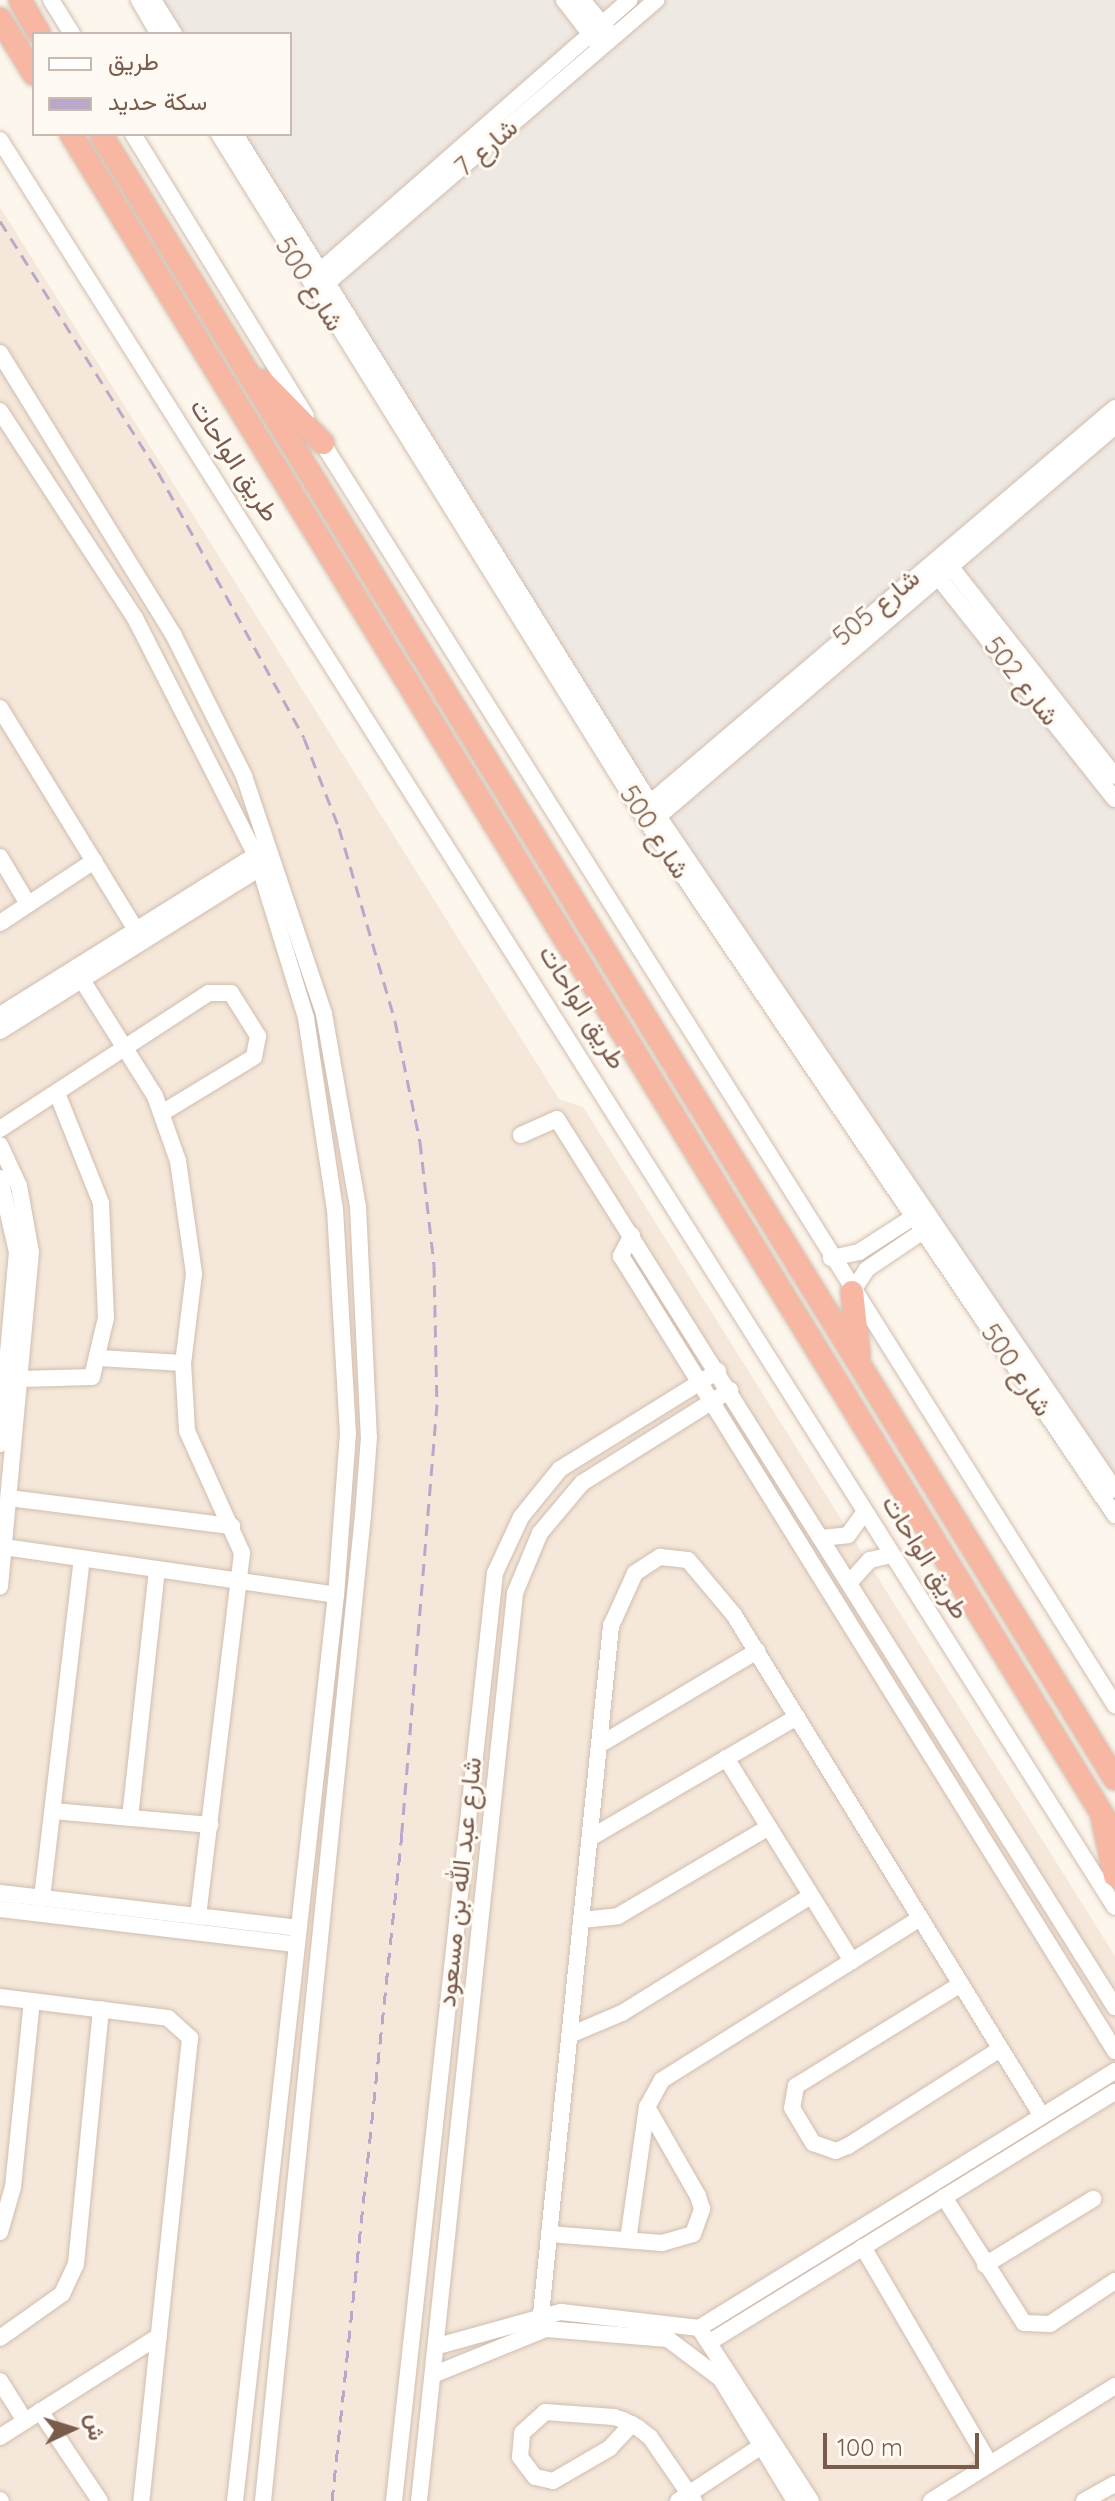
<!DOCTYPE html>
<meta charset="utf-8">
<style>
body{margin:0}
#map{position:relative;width:1115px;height:2501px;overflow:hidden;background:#fdf6ec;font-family:Quicksand,Vazirmatn,sans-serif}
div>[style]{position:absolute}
.residential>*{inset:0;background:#f5e8da}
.industrial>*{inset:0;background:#efe9e4}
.roads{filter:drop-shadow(0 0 2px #d1beb0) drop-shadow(0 0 2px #d1beb0)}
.minor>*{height:16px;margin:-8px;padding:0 8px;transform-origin:8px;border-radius:8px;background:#fff}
.highway>*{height:22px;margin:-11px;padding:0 11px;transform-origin:11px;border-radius:11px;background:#f7b7a3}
.rail>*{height:3px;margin-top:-1.5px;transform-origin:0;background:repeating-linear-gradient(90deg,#b9a8c9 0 12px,transparent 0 20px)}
span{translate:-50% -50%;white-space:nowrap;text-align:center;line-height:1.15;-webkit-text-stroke:6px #fffaf3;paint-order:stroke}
.street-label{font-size:26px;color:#7a5c4d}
.legend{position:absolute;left:32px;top:32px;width:260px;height:104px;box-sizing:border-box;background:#fffaf3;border:2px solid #cabbb1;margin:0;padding:10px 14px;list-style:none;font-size:24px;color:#7a5c4d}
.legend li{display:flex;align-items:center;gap:16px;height:40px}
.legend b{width:40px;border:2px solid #cabbb1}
.north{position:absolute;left:32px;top:2389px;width:80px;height:80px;-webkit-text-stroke:6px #fffaf3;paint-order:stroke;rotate:86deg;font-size:22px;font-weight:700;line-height:32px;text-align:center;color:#7a5c4d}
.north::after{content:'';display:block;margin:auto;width:28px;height:36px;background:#7a5c4d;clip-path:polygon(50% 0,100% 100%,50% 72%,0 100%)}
.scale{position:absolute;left:823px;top:2433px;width:156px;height:36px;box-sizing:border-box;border:4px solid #7a5c4d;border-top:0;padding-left:10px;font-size:24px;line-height:28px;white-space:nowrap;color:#7a5c4d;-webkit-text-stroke:6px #fffaf3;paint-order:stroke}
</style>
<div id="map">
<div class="residential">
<div style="clip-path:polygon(0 207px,559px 1099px,583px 1107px,1115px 1956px,1115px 2501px,0 2501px)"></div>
</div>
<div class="industrial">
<div style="clip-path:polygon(142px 0,1115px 0,1115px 1507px,227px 134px,290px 134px,290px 34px,164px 34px)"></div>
</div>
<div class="roads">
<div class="minor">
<div style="left:51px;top:0;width:40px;rotate:58deg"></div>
<div style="left:139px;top:0;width:39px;rotate:60deg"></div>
<div style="left:153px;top:0;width:40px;rotate:58deg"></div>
<div style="left:564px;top:0;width:51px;rotate:52.2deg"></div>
<div style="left:582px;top:0;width:39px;rotate:50deg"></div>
<div style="left:133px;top:134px;width:331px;rotate:58.5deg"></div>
<div style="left:219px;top:134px;width:814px;rotate:58.11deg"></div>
<div style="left:649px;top:825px;width:833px;rotate:55.97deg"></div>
<div style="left:235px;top:134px;width:803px;rotate:58.19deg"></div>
<div style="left:658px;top:816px;width:814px;rotate:55.86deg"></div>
<div style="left:0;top:140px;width:2089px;rotate:57.75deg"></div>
<div style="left:312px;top:278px;width:422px;rotate:-41.2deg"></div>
<div style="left:319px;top:290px;width:445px;rotate:-40.7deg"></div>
<div style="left:0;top:353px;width:332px;rotate:58.4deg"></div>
<div style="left:174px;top:636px;width:157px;rotate:63.4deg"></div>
<div style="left:244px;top:776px;width:251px;rotate:71.4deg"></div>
<div style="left:324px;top:1014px;width:196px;rotate:80deg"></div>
<div style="left:358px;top:1207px;width:230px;rotate:87.3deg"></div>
<div style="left:369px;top:1437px;width:78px;rotate:94.4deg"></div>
<div style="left:363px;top:1515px;width:991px;rotate:95.79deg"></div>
<div style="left:0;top:411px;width:247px;rotate:56.9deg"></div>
<div style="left:135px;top:618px;width:266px;rotate:63deg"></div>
<div style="left:256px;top:855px;width:170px;rotate:72.9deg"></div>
<div style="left:306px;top:1018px;width:193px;rotate:81.4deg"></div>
<div style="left:335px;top:1209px;width:224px;rotate:86.7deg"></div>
<div style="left:348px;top:1433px;width:162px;rotate:94.2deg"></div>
<div style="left:336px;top:1595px;width:912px;rotate:96.36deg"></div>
<div style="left:318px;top:436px;width:1499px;rotate:57.87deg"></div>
<div style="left:943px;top:557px;width:278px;rotate:51.9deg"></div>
<div style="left:931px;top:568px;width:295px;rotate:51.5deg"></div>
<div style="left:0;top:708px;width:260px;rotate:58.5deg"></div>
<div style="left:644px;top:808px;width:618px;rotate:-40.34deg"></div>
<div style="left:653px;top:821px;width:608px;rotate:-40.53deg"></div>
<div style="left:0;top:857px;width:55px;rotate:59.2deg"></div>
<div style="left:0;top:923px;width:113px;rotate:-33.4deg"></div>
<div style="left:82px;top:980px;width:137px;rotate:57.8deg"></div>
<div style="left:155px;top:1096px;width:69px;rotate:70.5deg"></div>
<div style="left:178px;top:1161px;width:114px;rotate:81.9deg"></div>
<div style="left:194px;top:1274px;width:90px;rotate:97deg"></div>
<div style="left:183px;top:1363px;width:68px;rotate:86.6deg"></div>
<div style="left:187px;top:1431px;width:134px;rotate:65.7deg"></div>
<div style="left:242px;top:1553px;width:366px;rotate:96.9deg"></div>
<div style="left:0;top:1015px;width:302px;rotate:-32deg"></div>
<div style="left:0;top:1031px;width:307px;rotate:-32.1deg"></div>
<div style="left:0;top:1129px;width:249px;rotate:-33.1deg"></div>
<div style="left:209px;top:993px;width:22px"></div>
<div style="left:231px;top:993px;width:51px;rotate:57.9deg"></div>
<div style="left:258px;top:1036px;width:21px;rotate:101deg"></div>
<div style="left:254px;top:1057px;width:108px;rotate:148.7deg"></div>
<div style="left:521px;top:1135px;width:39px;rotate:-24deg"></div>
<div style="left:557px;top:1119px;width:1049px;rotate:57.86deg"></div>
<div style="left:0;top:1145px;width:45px;rotate:65.1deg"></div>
<div style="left:19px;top:1186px;width:67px;rotate:79.7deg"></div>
<div style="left:31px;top:1252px;width:336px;rotate:95.3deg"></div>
<div style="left:0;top:1178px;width:76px;rotate:77.1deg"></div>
<div style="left:17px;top:1252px;width:193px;rotate:95.1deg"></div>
<div style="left:632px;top:1235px;width:24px;rotate:118deg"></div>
<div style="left:621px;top:1256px;width:936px;rotate:58.14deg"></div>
<div style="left:831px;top:1258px;width:29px;rotate:-12deg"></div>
<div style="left:859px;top:1252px;width:74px;rotate:-32.8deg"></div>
<div style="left:852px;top:1292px;width:27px;rotate:-57deg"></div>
<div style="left:867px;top:1269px;width:78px;rotate:-34.1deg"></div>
<div style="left:99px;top:1358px;width:84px;rotate:3.4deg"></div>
<div style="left:21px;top:1379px;width:71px;rotate:-1.6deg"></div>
<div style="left:92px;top:1377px;width:61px;rotate:-76.7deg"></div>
<div style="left:106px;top:1318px;width:115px;rotate:-92.5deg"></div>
<div style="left:101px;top:1203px;width:118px;rotate:-111.8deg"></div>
<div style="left:9px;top:1498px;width:225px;rotate:7.2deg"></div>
<div style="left:821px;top:1538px;width:27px;rotate:-6deg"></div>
<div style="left:848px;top:1535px;width:27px;rotate:-54deg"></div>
<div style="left:4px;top:1547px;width:335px;rotate:8.2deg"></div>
<div style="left:850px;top:1582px;width:30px;rotate:-48deg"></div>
<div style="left:870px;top:1560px;width:22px;rotate:-13deg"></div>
<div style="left:601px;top:1744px;width:182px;rotate:-30.8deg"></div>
<div style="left:726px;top:1758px;width:239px;rotate:58.2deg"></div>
<div style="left:53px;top:1811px;width:158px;rotate:5.1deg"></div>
<div style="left:130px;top:1818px;width:250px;rotate:-83.8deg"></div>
<div style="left:590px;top:1838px;width:240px;rotate:-30.3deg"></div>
<div style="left:0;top:1893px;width:299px;rotate:6.7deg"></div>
<div style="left:42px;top:1898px;width:342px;rotate:-83.3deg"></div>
<div style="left:0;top:1909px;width:297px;rotate:6.8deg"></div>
<div style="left:582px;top:1920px;width:36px;rotate:-6deg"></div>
<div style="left:618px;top:1916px;width:175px;rotate:-30.5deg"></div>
<div style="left:961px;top:1984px;width:194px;rotate:148.3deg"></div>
<div style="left:796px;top:2086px;width:22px;rotate:100deg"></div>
<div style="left:792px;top:2108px;width:41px;rotate:59deg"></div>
<div style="left:813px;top:2143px;width:24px;rotate:19deg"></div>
<div style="left:836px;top:2151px;width:13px;rotate:-23deg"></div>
<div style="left:848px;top:2146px;width:180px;rotate:-32.5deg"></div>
<div style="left:0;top:1997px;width:169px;rotate:7.1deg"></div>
<div style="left:168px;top:2018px;width:30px;rotate:42deg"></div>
<div style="left:190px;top:2038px;width:466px;rotate:96deg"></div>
<div style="left:570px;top:2035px;width:56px;rotate:-22.9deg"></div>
<div style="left:622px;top:2013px;width:222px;rotate:-31.8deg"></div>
<div style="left:944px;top:2197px;width:149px;rotate:57.6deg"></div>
<div style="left:1024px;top:2323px;width:26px;rotate:2deg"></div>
<div style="left:1050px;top:2324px;width:78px;rotate:-33.5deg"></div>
<div style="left:0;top:2232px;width:47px;rotate:-73.9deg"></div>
<div style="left:13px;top:2187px;width:187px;rotate:-84.2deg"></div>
<div style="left:549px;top:2234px;width:113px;rotate:4.6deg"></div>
<div style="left:662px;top:2243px;width:32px;rotate:-16deg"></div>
<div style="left:693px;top:2234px;width:27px;rotate:-70deg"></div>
<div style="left:702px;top:2209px;width:14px;rotate:-107deg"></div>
<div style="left:698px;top:2196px;width:103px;rotate:-119.8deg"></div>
<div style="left:628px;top:2240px;width:134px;rotate:-81.9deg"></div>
<div style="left:647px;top:2107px;width:31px;rotate:-61deg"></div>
<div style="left:662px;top:2080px;width:305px;rotate:-32.1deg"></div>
<div style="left:863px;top:2247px;width:251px;rotate:59.7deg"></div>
<div style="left:985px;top:2265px;width:127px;rotate:-31.4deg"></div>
<div style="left:541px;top:2314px;width:692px;rotate:-84.19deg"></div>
<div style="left:611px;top:1626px;width:58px;rotate:-65.6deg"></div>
<div style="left:635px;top:1573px;width:30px;rotate:-33deg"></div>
<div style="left:660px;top:1557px;width:28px;rotate:6deg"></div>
<div style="left:688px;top:1560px;width:72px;rotate:50.1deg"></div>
<div style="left:734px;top:1615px;width:588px;rotate:58.42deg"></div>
<div style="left:699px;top:2328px;width:489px;rotate:-31.7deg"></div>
<div style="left:0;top:2338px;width:76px;rotate:-35.4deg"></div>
<div style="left:62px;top:2294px;width:33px;rotate:-65deg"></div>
<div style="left:76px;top:2264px;width:256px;rotate:-84.4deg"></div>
<div style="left:713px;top:2340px;width:472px;rotate:-31.7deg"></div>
<div style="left:438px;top:2346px;width:128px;rotate:-15.5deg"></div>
<div style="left:561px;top:2312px;width:139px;rotate:6.6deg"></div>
<div style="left:699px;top:2328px;width:206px;rotate:57.1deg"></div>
<div style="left:435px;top:2374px;width:120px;rotate:-22.1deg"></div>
<div style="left:546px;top:2329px;width:122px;rotate:4.7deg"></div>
<div style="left:668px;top:2339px;width:66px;rotate:37deg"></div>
<div style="left:721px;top:2379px;width:143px;rotate:58.8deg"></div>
<div style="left:0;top:2381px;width:47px;rotate:58deg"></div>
<div style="left:40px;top:2411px;width:108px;rotate:56.3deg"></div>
<div style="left:632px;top:2424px;width:33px;rotate:133deg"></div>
<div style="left:610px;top:2448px;width:66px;rotate:149.9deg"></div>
<div style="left:553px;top:2481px;width:18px;rotate:-167deg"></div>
<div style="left:535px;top:2477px;width:25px;rotate:-127deg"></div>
<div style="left:520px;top:2457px;width:24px;rotate:-85deg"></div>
<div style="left:522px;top:2433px;width:31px;rotate:-42deg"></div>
<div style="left:545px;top:2412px;width:69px;rotate:4.1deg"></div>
<div style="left:614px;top:2417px;width:9px;rotate:18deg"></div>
<div style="left:623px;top:2420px;width:16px;rotate:27deg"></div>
<div style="left:637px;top:2427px;width:16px;rotate:38deg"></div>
<div style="left:650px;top:2437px;width:78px;rotate:55.5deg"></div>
<div style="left:0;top:2437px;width:188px;rotate:-32.4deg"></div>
<div style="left:0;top:2500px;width:1px;rotate:45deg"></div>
<div style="left:394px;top:2501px;width:933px;rotate:-83.79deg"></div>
<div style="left:495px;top:1573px;width:62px;rotate:-65.1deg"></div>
<div style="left:521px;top:1517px;width:62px;rotate:-50.9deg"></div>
<div style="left:560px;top:1469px;width:186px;rotate:-31.8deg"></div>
<div style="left:419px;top:2501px;width:913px;rotate:-83.96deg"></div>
<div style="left:515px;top:1593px;width:65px;rotate:-67.4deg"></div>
<div style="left:540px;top:1533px;width:65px;rotate:-50deg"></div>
<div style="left:582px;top:1483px;width:175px;rotate:-32.1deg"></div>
<div style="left:678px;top:2501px;width:109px;rotate:-33.4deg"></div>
<div style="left:931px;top:2501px;width:217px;rotate:-32deg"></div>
<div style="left:1084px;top:2501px;width:35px;rotate:-29deg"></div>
</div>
<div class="highway">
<div style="left:20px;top:0;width:39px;rotate:60deg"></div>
<div style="left:0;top:19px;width:65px;rotate:58.3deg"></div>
<div style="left:71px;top:134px;width:1996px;rotate:58.46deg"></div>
<div style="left:101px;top:134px;width:1932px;rotate:58.35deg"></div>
<div style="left:262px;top:381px;width:87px;rotate:45.5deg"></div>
<div style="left:852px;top:1292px;width:62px;rotate:83.6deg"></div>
<div style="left:1103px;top:1821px;width:56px;rotate:77.7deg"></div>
</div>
</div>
<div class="rail">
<div style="left:0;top:221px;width:297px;rotate:57.8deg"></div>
<div style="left:158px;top:472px;width:303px;rotate:61.2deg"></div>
<div style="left:304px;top:738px;width:97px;rotate:68.7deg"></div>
<div style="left:339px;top:828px;width:201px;rotate:73.8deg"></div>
<div style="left:395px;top:1021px;width:124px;rotate:78.3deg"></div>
<div style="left:420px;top:1142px;width:124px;rotate:83.5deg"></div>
<div style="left:434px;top:1265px;width:139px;rotate:88.8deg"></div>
<div style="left:437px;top:1404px;width:430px;rotate:94.7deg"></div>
<div style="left:402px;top:1833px;width:672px;rotate:95.98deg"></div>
</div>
<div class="street-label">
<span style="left:486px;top:147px;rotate:-41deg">شارع 7</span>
<span style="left:310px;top:284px;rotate:58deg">شارع 500</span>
<span style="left:235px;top:460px;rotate:57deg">طريق الواحات</span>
<span style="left:876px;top:607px;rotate:-40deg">شارع 505</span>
<span style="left:1022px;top:681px;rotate:52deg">شارع 502</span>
<span style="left:655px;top:832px;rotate:57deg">شارع 500</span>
<span style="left:583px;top:1007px;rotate:58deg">طريق الواحات</span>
<span style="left:1017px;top:1370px;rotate:56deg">شارع 500</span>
<span style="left:926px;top:1557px;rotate:58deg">طريق الواحات</span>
<span style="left:459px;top:1882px;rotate:-84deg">شارع عبد الله بن مسعود</span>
</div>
<ul class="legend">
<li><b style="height:10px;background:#fff"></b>طريق</li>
<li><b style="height:10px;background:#b9a8c9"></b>سكة حديد</li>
</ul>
<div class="north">ش</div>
<div class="scale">100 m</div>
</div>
